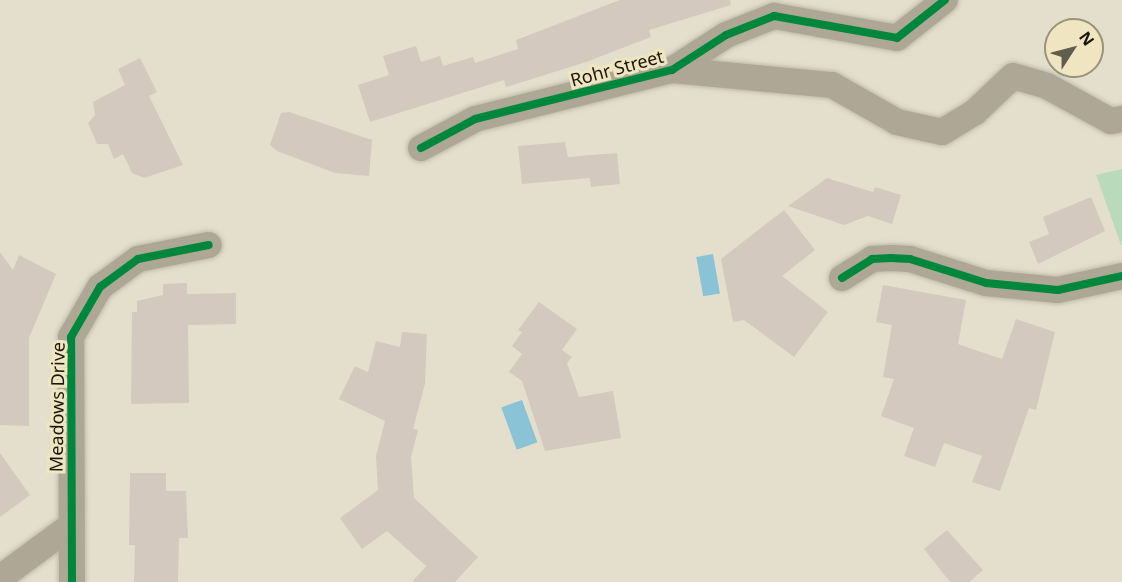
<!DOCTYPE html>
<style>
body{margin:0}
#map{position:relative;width:1122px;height:582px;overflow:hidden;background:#e4dfcc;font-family:"Noto Sans",sans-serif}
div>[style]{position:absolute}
.green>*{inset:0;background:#b9dbbc}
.water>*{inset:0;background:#8ac2d6;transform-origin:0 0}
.building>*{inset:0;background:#d3c9bf}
.roads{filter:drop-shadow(0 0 2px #bebaab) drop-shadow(0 0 2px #bebaab)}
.minor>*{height:26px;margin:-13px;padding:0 13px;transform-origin:13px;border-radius:13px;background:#aea796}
.cycleway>*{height:8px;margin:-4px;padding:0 4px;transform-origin:4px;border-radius:4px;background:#00873e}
span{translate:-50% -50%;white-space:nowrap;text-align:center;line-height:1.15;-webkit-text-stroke:6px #efe5c1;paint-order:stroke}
.street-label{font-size:18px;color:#1a170a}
.north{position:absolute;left:1044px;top:18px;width:60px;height:60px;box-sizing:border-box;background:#efe5c1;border:2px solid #9a9378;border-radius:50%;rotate:54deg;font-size:16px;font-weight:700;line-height:24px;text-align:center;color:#1a170a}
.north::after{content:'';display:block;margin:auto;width:21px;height:27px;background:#615d4e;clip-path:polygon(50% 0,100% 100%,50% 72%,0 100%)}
</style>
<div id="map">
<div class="green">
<div style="clip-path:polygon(1122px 169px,1122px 245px,1121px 245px,1096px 175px)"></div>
</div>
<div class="water">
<div style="left:713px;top:254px;width:40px;height:17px;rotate:80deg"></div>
<div style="left:522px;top:400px;width:45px;height:22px;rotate:70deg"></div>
</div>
<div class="building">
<div style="clip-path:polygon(620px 0,730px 0,731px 5px,649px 30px,651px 37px,586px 62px,506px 87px,504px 80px,370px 122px,358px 85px,389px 75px,383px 56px,416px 46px,421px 62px,440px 56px,443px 66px,473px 57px,475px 63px,518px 49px,516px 40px)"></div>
<div style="clip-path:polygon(140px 58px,157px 92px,149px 96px,183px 165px,144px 178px,132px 173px,123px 154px,114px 159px,108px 144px,97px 144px,88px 123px,95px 115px,93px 102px,125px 85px,118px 69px)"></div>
<div style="clip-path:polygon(289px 112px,372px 140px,369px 176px,335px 173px,277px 151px,270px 145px,281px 113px)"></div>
<div style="clip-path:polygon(565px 142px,568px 157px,617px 153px,620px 184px,591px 187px,590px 178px,522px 184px,518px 146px)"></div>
<div style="clip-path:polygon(827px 178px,873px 192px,875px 187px,901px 195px,892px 224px,868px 216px,844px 225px,788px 206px)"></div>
<div style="clip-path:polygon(1091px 197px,1105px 231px,1038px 264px,1029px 242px,1049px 234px,1043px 217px)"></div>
<div style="clip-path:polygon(784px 210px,815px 250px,782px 276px,828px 312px,794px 357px,744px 320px,733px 322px,721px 259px)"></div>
<div style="clip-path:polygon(0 252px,13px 270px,19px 255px,56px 274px,29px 338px,29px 426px,0 425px)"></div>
<div style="clip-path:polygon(187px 283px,187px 294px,236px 293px,236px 324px,188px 325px,189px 403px,131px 404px,132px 312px,137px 312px,137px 301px,163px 295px,163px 284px)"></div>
<div style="clip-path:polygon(883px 285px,966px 300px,958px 344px,1002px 359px,1016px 319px,1055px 332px,1036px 410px,1029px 408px,1000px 491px,972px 482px,982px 456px,944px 443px,935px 467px,904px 456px,914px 428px,881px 416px,894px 379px,883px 377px,892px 325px,876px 322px)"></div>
<div style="clip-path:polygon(539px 302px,577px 329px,562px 350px,572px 357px,567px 363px,579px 397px,613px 391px,621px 438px,545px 451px,522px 381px,509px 372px,522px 354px,512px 346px,522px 332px,518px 330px)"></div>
<div style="clip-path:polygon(402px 332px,427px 334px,425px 384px,413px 429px,418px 430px,411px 457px,414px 498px,478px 557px,455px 582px,412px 582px,426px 566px,387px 531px,362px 549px,340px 518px,378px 490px,376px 456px,385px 421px,339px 399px,355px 366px,368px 372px,376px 341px,400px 347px)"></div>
<div style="clip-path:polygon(0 453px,30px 495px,0 517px)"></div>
<div style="clip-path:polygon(130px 473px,166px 473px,166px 491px,186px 491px,188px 538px,179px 538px,178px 582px,134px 582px,135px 545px,129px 545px)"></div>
<div style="clip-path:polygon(947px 530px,983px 570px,969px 582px,950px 582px,924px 549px)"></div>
</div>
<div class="roads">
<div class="minor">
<div style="left:672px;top:70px;width:161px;rotate:5.4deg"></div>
<div style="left:832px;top:85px;width:75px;rotate:29.6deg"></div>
<div style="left:897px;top:122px;width:46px;rotate:12.5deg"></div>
<div style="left:942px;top:132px;width:39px;rotate:-31deg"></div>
<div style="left:975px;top:112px;width:52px;rotate:-43.5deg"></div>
<div style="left:1013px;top:76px;width:35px;rotate:16deg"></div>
<div style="left:1047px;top:86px;width:73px;rotate:28.7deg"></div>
<div style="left:1111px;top:121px;width:11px;rotate:-10deg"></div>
<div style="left:421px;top:148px;width:61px;rotate:-28.2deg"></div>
<div style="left:475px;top:119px;width:203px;rotate:-14deg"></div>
<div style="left:672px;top:70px;width:64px;rotate:-32.9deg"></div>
<div style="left:726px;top:35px;width:52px;rotate:-21.6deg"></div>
<div style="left:774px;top:16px;width:125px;rotate:10.1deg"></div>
<div style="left:897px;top:38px;width:61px;rotate:-38.4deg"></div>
<div style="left:842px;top:278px;width:36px;rotate:-32deg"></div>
<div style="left:872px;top:259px;width:19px;rotate:-3deg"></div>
<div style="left:891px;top:258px;width:19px;rotate:3deg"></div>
<div style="left:910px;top:259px;width:80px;rotate:17.5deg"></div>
<div style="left:986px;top:283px;width:72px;rotate:5.6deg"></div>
<div style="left:1058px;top:290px;width:66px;rotate:-12.3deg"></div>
<div style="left:0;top:578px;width:89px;rotate:-36.4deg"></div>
<div style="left:72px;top:582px;width:245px;rotate:-90.2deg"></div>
<div style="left:71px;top:337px;width:58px;rotate:-59.9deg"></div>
<div style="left:100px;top:287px;width:47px;rotate:-36.4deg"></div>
<div style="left:138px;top:259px;width:72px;rotate:-11.2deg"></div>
</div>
</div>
<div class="cycleway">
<div style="left:421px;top:148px;width:61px;rotate:-28.2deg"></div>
<div style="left:475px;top:119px;width:203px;rotate:-14deg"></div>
<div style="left:672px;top:70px;width:64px;rotate:-32.9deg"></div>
<div style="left:726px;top:35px;width:52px;rotate:-21.6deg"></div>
<div style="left:774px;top:16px;width:125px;rotate:10.1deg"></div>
<div style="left:897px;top:38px;width:61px;rotate:-38.4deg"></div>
<div style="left:842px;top:278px;width:36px;rotate:-32deg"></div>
<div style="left:872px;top:259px;width:19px;rotate:-3deg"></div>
<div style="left:891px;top:258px;width:19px;rotate:3deg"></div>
<div style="left:910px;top:259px;width:80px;rotate:17.5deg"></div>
<div style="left:986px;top:283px;width:72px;rotate:5.6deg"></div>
<div style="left:1058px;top:290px;width:66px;rotate:-12.3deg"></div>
<div style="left:72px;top:582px;width:245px;rotate:-90.2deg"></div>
<div style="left:71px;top:337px;width:58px;rotate:-59.9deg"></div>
<div style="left:100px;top:287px;width:47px;rotate:-36.4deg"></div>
<div style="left:138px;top:259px;width:72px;rotate:-11.2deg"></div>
</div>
<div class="street-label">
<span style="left:617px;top:68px;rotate:-15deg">Rohr Street</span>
<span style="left:57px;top:407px;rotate:-89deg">Meadows Drive</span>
</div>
<div class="north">N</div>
</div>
